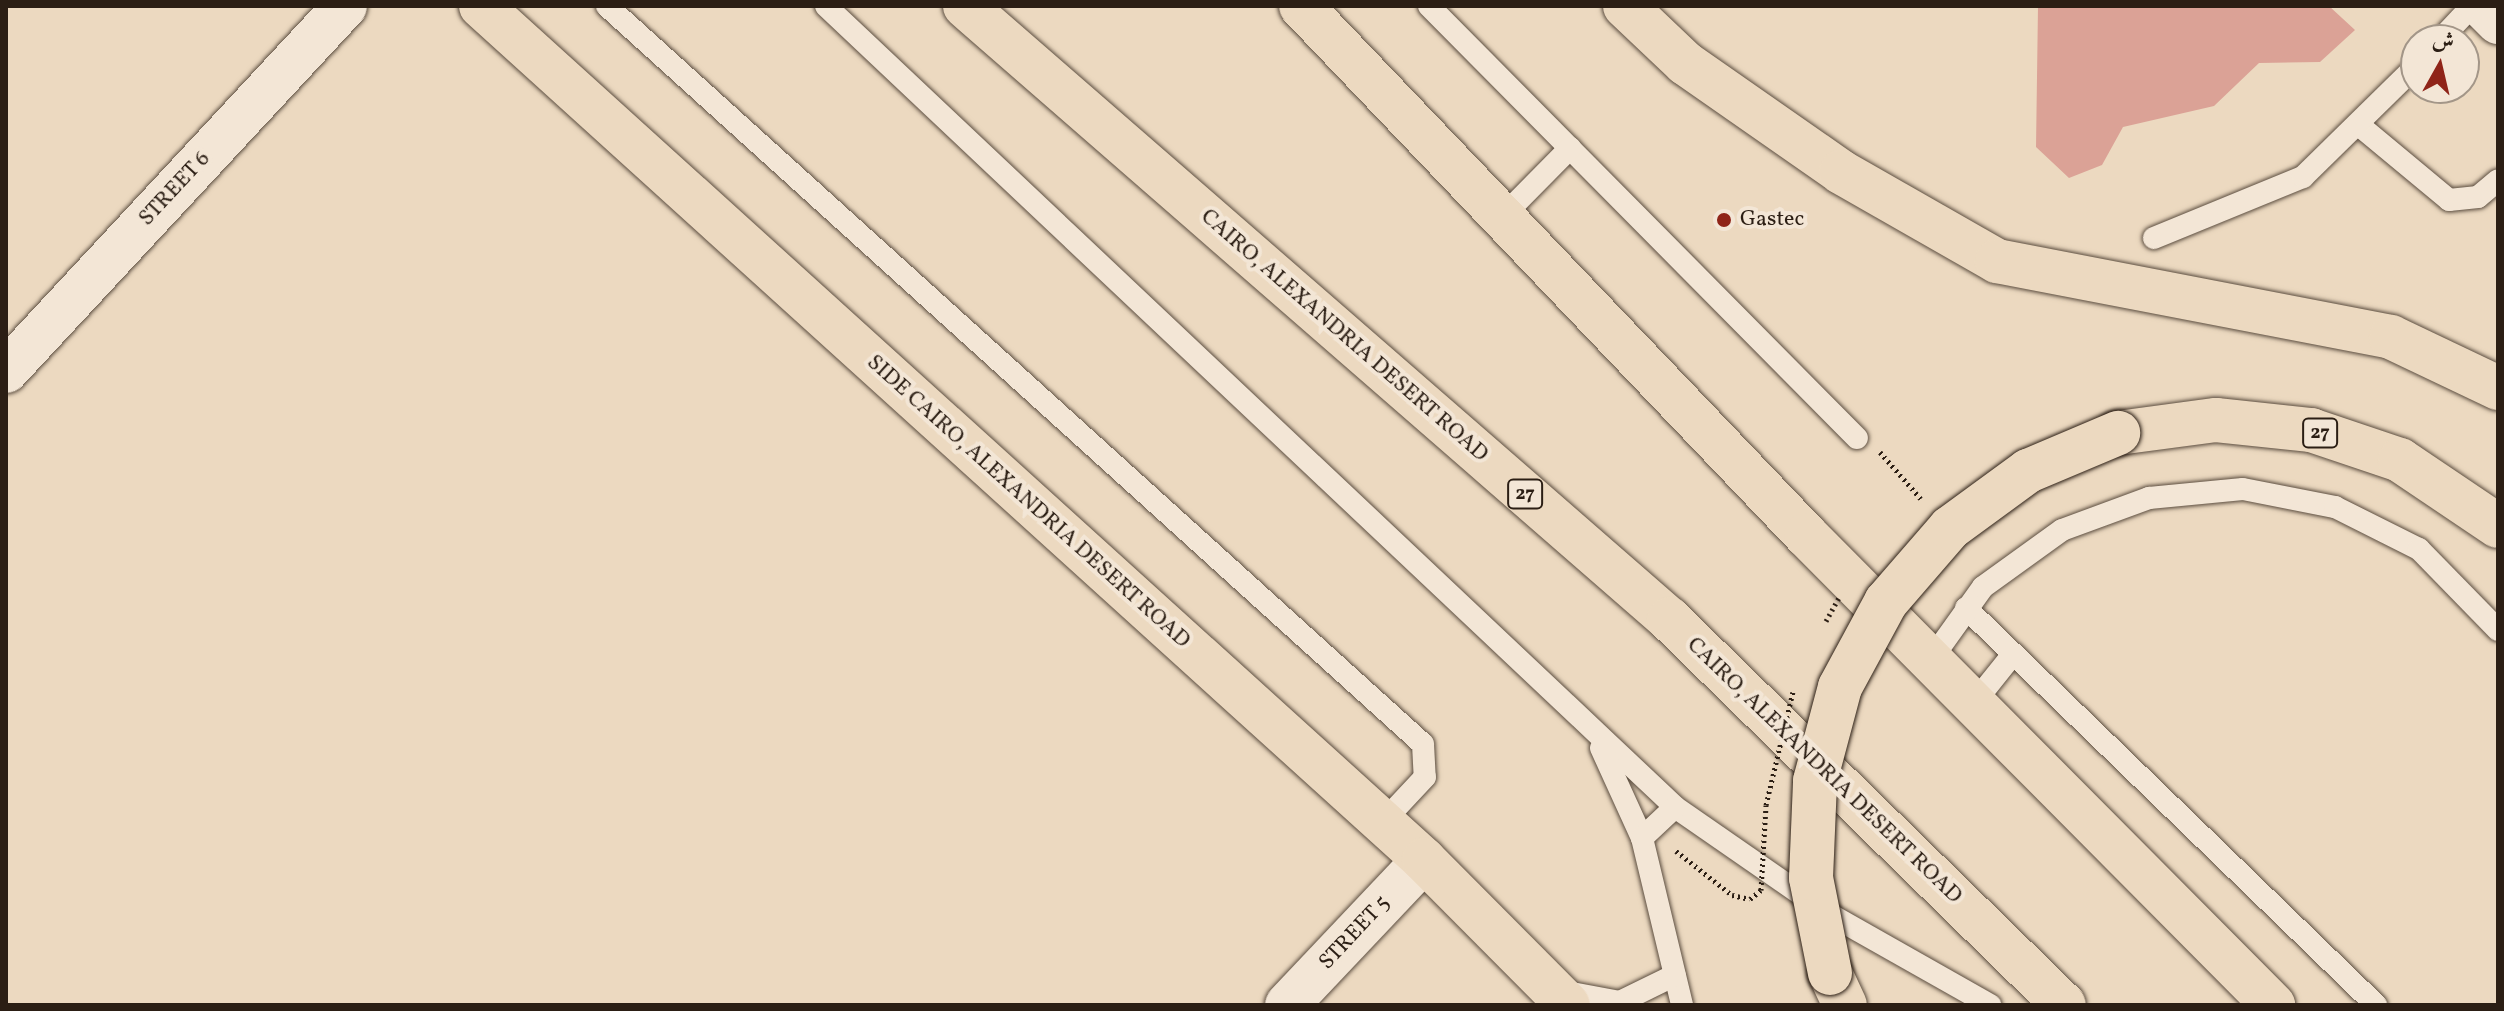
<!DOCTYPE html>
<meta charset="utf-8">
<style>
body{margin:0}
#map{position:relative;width:2504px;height:1011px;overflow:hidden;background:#ecd9c0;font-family:Vollkorn,Amiri,serif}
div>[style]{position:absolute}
.building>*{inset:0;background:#dba296}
.path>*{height:5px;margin-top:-2.5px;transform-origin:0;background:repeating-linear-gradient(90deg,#2b1e14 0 2px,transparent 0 6px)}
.roads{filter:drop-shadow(0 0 2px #5b4d3f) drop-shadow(0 0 2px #5b4d3f)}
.lane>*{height:22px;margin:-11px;padding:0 11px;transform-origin:11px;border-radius:11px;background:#f3e6d6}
.street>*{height:44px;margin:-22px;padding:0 22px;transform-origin:22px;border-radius:22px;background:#f3e6d6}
.primary>*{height:44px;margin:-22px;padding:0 22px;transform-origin:22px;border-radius:22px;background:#ecd9c0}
.highway>*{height:44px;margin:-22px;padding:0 22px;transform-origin:22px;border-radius:22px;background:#ecd9c0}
.path-bridge>*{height:5px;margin-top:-2.5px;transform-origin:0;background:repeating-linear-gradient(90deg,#2b1e14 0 2px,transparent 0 6px)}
.bridges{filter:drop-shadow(0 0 2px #2b1e14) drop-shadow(0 0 2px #2b1e14)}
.highway-bridge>*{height:44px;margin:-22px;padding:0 22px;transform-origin:22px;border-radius:22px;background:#ecd9c0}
.dots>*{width:22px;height:22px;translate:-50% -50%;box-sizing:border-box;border:4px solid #f3e6d6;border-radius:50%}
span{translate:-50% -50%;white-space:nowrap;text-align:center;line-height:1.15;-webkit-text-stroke:8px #f3e6d6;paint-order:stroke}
.shield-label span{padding:2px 6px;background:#f3e6d6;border:2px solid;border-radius:6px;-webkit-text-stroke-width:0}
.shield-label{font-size:20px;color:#2b1e14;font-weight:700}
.street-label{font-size:22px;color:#2b1e14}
.poi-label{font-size:22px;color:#2b1e14}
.left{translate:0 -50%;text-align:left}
.frame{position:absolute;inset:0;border:8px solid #2b1e14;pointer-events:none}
.north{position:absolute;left:2400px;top:24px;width:80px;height:80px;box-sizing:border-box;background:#f3e6d6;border:2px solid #a39688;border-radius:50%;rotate:8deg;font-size:22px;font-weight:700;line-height:32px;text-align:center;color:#2b1e14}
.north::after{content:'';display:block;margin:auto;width:28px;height:36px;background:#8f2418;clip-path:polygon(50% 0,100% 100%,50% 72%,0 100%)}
</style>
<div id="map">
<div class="building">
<div style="clip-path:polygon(2038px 6px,2329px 6px,2355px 30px,2320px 62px,2259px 63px,2214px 106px,2123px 127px,2102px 165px,2069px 178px,2036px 147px)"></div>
</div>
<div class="path">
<div style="left:1880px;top:452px;width:62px;rotate:48.9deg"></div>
<div style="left:1676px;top:851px;width:71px;rotate:38.2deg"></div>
</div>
<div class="roads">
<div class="lane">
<div style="left:607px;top:6px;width:1100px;rotate:42.13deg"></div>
<div style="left:1423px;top:744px;width:33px;rotate:87deg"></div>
<div style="left:1425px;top:777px;width:63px;rotate:133.1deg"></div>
<div style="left:826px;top:6px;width:1167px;rotate:43.33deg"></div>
<div style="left:1675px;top:807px;width:190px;rotate:34.7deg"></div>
<div style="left:1831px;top:915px;width:183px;rotate:29.5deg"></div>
<div style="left:1429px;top:6px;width:608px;rotate:45.27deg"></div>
<div style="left:2440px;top:40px;width:47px;rotate:-46.7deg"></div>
<div style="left:2360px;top:126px;width:116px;rotate:39.7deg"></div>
<div style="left:2449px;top:200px;width:29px;rotate:-6deg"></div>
<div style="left:2478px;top:197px;width:26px;rotate:-40deg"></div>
<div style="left:1502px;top:217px;width:97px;rotate:-45.4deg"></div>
<div style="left:2154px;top:238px;width:161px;rotate:-22.3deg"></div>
<div style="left:2303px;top:177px;width:158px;rotate:-44.5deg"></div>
<div style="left:1966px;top:608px;width:571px;rotate:44.08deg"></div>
<div style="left:1930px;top:661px;width:91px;rotate:-54.4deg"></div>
<div style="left:1983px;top:587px;width:97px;rotate:-35.8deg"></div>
<div style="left:2062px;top:530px;width:93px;rotate:-20.2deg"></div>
<div style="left:2149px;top:498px;width:94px;rotate:-5.5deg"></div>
<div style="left:2243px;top:489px;width:94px;rotate:11.1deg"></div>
<div style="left:2335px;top:507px;width:94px;rotate:26.6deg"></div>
<div style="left:2419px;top:549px;width:113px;rotate:45.7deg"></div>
<div style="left:1973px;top:704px;width:64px;rotate:-51.3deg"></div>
<div style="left:1601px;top:748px;width:99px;rotate:65.5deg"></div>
<div style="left:1642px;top:838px;width:172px;rotate:76.5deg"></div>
<div style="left:1642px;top:838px;width:45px;rotate:-43.2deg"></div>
<div style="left:1561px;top:991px;width:60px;rotate:10.6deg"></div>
<div style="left:1620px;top:1002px;width:61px;rotate:-26.1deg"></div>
</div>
<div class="street">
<div style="left:2482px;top:6px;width:23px;rotate:45deg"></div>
<div style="left:6px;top:371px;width:498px;rotate:-47.1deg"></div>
<div style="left:1287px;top:1005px;width:199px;rotate:-46.6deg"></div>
</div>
<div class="primary">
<div style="left:481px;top:6px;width:1272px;rotate:42.16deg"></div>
<div style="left:1424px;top:860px;width:204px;rotate:45.2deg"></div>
<div style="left:1625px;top:6px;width:83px;rotate:43.5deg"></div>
<div style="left:1685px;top:63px;width:190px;rotate:34.9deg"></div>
<div style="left:1841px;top:172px;width:180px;rotate:29.7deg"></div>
<div style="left:1997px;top:261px;width:401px;rotate:10.9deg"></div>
<div style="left:2391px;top:337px;width:119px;rotate:25.5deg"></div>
</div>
<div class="highway">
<div style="left:965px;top:6px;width:933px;rotate:41.05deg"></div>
<div style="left:1669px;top:619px;width:552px;rotate:44.34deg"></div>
<div style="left:1301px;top:6px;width:731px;rotate:46.33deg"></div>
<div style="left:1806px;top:535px;width:663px;rotate:45.18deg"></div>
<div style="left:2118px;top:433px;width:99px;rotate:-7.6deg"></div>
<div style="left:2216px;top:420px;width:96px;rotate:6deg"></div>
<div style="left:2311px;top:430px;width:94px;rotate:18.6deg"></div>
<div style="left:2400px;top:460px;width:118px;rotate:34deg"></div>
<div style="left:1830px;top:973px;width:35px;rotate:65deg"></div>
</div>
</div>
<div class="path-bridge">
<div style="left:1826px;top:621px;width:26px;rotate:-61deg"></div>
<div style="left:1732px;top:895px;width:18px;rotate:13deg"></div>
<div style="left:1750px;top:899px;width:14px;rotate:-39deg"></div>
<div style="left:1761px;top:890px;width:85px;rotate:-86.6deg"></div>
<div style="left:1766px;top:805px;width:116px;rotate:-76.6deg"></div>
</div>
<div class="bridges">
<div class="highway-bridge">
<div style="left:1830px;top:973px;width:97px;rotate:-101.3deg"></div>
<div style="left:1811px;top:878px;width:97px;rotate:-87.6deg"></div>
<div style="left:1815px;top:781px;width:97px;rotate:-75.1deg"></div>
<div style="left:1840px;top:687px;width:97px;rotate:-61.6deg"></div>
<div style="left:1886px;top:602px;width:98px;rotate:-49.1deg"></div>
<div style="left:1950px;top:528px;width:97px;rotate:-36.2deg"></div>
<div style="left:2028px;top:471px;width:98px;rotate:-22.9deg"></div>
</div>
</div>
<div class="dots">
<div style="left:1724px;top:220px;background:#8f2418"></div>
</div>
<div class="shield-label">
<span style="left:2320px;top:433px">27</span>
<span style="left:1525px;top:494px">27</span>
</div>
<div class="street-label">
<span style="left:175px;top:189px;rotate:-47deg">STREET 6</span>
<span style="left:1344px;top:336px;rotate:41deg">CAIRO, ALEXANDRIA DESERT ROAD</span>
<span style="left:1028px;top:502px;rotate:42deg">SIDE CAIRO, ALEXANDRIA DESERT ROAD</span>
<span style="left:1824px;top:771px;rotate:44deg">CAIRO, ALEXANDRIA DESERT ROAD</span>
<span style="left:1355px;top:933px;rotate:-47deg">STREET 5</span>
</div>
<div class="poi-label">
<span class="left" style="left:1740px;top:220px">Gastec</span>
</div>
<div class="frame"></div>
<div class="north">ش</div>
</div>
